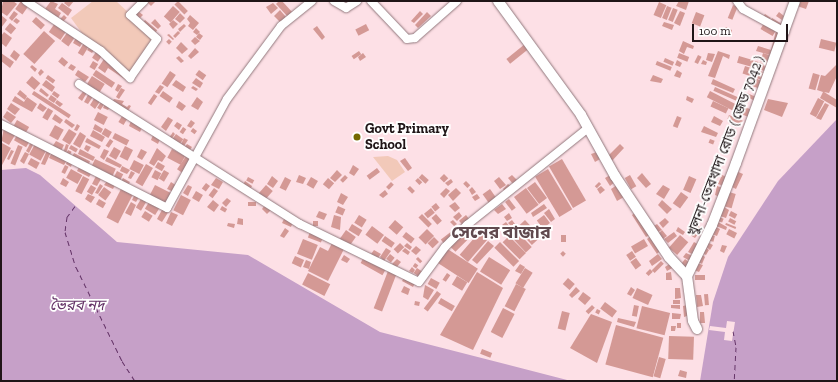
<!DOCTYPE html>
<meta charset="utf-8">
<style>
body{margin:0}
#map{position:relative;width:838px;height:382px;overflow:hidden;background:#fde0e6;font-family:"Zilla Slab","Noto Sans Bengali",serif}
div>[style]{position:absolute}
.green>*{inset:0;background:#f2c9b9}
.water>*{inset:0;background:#c6a0c8}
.pier>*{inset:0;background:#fde0e6}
.ferry>*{height:1px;margin-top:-0.5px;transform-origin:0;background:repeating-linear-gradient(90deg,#643367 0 5px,transparent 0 9px)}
.building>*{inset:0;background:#d49995;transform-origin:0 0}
.roads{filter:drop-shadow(0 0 1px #91787d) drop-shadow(0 0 1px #91787d)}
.minor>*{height:8px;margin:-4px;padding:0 4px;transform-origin:4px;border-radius:4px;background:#fff}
.major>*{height:10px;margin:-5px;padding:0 5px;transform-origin:5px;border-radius:5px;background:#fff}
.dots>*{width:11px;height:11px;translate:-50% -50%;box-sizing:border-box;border:2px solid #fff;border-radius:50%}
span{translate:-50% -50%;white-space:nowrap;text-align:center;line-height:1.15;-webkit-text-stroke:3.5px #fff;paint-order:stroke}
.poi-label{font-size:14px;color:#1f1517;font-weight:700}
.left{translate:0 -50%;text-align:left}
.street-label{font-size:14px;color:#1f1517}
.water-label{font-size:15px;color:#643367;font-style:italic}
.district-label{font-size:18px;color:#60494e;font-weight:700}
.frame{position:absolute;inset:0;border:2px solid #1f1517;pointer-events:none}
.scale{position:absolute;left:692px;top:24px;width:96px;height:18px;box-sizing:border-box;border:2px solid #1f1517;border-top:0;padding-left:5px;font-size:12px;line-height:14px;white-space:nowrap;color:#1f1517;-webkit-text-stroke:3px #fff;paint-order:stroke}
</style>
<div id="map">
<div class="green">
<div style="clip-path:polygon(93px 1px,116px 1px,157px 39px,130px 77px,84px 36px,71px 18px)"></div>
<div style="clip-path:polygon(388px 156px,397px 160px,405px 172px,392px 181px,373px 157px)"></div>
</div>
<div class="water">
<div style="clip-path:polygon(837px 119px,837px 381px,700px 381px,713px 302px,728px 257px,778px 181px)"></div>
<div style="clip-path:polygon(26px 168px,40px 175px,117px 242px,248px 255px,380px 332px,571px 381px,1px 381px,1px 170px)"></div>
</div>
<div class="pier">
<div style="clip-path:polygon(727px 321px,735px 322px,732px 341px,724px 340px,725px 332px,709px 330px,710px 326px,726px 328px)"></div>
</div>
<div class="ferry">
<div style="left:75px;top:206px;width:14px;rotate:126deg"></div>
<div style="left:67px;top:217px;width:15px;rotate:98deg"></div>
<div style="left:65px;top:232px;width:37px;rotate:73deg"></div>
<div style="left:76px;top:267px;width:105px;rotate:63.9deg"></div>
<div style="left:122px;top:361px;width:24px;rotate:57deg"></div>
<div style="left:733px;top:331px;width:16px;rotate:79deg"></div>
<div style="left:736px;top:347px;width:34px;rotate:93deg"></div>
</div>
<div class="building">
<div style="clip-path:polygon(3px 1px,13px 1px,17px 4px,7px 16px,1px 12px)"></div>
<div style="left:21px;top:1px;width:9px;height:10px;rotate:36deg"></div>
<div style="clip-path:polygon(51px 1px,58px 4px,55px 9px,61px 13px,58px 18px,45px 9px)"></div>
<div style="clip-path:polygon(66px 1px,74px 1px,69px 7px,64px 3px)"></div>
<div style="clip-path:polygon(146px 1px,154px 1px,155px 2px,151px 6px)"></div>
<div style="left:178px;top:1px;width:14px;height:5px;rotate:45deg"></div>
<div style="clip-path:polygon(279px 1px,282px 1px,293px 13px,288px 17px,276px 4px)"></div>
<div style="clip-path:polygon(679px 1px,689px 1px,686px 10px,676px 6px)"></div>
<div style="clip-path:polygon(798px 1px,809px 1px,806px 9px,797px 6px)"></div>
<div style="left:659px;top:2px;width:8px;height:14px;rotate:23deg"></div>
<div style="clip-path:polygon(62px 3px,72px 10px,68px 16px,58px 8px)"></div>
<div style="clip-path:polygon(273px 3px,278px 8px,271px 14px,266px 7px)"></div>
<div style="left:733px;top:5px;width:5px;height:14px;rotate:22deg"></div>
<div style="left:173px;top:6px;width:9px;height:14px;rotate:41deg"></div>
<div style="left:667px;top:6px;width:5px;height:13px;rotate:22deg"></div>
<div style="left:673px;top:8px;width:5px;height:13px;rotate:22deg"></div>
<div style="clip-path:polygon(280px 10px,286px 17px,280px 22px,274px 16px)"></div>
<div style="clip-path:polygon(14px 11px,18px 14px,12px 21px,9px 18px)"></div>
<div style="clip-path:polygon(138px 11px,143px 15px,138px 20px,133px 16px)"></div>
<div style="clip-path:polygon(420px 11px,423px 14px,414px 23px,411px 21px)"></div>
<div style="clip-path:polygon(680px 11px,685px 13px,680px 26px,674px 23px)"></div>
<div style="clip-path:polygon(427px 12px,431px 16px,418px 28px,415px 25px)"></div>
<div style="left:696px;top:12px;width:9px;height:12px;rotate:21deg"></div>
<div style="clip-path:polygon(779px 12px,784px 16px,782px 20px,776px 16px)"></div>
<div style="clip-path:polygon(180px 13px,185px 18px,180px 23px,175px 19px)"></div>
<div style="left:765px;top:14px;width:7px;height:5px;rotate:34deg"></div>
<div style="clip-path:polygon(1px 15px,7px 20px,1px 28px)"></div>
<div style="left:64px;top:15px;width:4px;height:8px;rotate:45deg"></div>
<div style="clip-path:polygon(190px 15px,199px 23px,193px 30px,188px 26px,190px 23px,187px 19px)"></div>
<div style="left:36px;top:17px;width:12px;height:6px;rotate:42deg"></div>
<div style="clip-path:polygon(16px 18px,20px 21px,17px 24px,13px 21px)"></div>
<div style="left:772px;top:18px;width:12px;height:6px;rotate:31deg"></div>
<div style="clip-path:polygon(155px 19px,161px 26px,158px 29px,151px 23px)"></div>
<div style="left:145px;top:20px;width:16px;height:5px;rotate:40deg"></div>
<div style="clip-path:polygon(173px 20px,178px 24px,173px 29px,169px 24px)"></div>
<div style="clip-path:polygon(664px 22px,674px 25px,672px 30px,662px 26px)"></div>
<div style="left:10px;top:23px;width:8px;height:8px;rotate:40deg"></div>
<div style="left:55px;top:23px;width:14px;height:11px;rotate:34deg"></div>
<div style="left:764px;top:23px;width:14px;height:7px;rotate:30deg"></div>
<div style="clip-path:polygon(184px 24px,186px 26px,180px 32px,178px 29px)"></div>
<div style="left:366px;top:24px;width:7px;height:12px;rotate:63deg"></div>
<div style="clip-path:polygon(317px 26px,325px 37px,322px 40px,313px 29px)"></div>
<div style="clip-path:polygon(726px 27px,732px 30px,730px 36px,723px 32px)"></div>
<div style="clip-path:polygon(196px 28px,200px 32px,197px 35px,193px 32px)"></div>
<div style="left:44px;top:31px;width:15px;height:31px;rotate:42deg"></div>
<div style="left:178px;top:31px;width:3px;height:7px;rotate:45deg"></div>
<div style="clip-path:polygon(776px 31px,781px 34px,774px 56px,756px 51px,758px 46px,771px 50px)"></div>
<div style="clip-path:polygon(4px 32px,12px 38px,6px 47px,1px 43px,1px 36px)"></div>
<div style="left:67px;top:33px;width:9px;height:10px;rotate:36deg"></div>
<div style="left:199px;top:33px;width:5px;height:5px;rotate:37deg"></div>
<div style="clip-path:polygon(169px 34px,174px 39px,173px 40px,167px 35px)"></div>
<div style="left:77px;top:36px;width:8px;height:8px;rotate:30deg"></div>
<div style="clip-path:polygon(195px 37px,200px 41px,195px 45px,191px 41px)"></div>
<div style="left:169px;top:39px;width:4px;height:4px;rotate:45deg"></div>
<div style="left:821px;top:39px;width:16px;height:9px;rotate:14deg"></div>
<div style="left:85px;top:41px;width:6px;height:14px;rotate:31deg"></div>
<div style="clip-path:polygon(683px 41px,694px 46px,693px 49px,687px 47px,684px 54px,679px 51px)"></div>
<div style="clip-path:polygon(181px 42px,188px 49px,182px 54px,176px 48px)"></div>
<div style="left:525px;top:44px;width:6px;height:24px;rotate:51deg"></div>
<div style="clip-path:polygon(90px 46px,95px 49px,92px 53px,87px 50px)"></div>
<div style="clip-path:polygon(195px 48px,199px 52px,191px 59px,188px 56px)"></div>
<div style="clip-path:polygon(14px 50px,20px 55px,16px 61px,10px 56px)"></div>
<div style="left:359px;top:51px;width:4px;height:9px;rotate:56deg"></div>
<div style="clip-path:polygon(718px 51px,730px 55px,729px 59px,723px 56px,715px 78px,708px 76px)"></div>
<div style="left:96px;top:52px;width:7px;height:7px;rotate:34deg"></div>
<div style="clip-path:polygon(1px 53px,14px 62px,10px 68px,1px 61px)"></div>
<div style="clip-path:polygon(363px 53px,366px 57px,360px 61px,358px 57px)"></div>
<div style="left:679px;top:53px;width:11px;height:5px;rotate:22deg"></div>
<div style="clip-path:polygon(708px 53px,715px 54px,712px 62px,706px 60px)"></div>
<div style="left:763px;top:53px;width:10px;height:9px;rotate:17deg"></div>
<div style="left:698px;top:55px;width:4px;height:8px;rotate:27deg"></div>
<div style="clip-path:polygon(179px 56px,184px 61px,181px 63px,176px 58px)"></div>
<div style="left:739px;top:56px;width:15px;height:7px;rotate:16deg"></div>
<div style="left:62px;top:57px;width:8px;height:6px;rotate:40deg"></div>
<div style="left:665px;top:58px;width:10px;height:4px;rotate:24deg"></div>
<div style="clip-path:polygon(104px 59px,128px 76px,126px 80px,108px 68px,105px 73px,98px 68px)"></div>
<div style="clip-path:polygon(677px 60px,682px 63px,680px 67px,675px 65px)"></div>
<div style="clip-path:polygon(703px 60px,707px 62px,706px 65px,701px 64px)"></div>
<div style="left:93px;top:61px;width:6px;height:7px;rotate:31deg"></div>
<div style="left:657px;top:61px;width:16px;height:4px;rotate:22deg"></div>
<div style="clip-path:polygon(755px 61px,769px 65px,767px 72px,753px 67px)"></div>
<div style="clip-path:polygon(71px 64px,76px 67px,73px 71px,68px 68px)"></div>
<div style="clip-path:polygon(837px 64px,837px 76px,829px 93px,824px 92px,837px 100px,837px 108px,820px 98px,823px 92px,817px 90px,821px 75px,825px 76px)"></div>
<div style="clip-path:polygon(32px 65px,37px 69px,35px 72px,30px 67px)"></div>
<div style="left:745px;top:66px;width:22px;height:8px;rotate:18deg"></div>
<div style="clip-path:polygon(41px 69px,44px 72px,40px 76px,38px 73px)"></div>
<div style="clip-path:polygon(78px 70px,89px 77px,85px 82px,75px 75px)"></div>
<div style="left:96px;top:70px;width:23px;height:6px;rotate:34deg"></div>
<div style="left:199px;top:70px;width:9px;height:6px;rotate:36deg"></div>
<div style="clip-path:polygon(677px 70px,682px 73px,680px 78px,674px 76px)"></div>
<div style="left:170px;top:71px;width:7px;height:15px;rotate:34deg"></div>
<div style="left:813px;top:73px;width:7px;height:16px;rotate:16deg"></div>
<div style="left:48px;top:75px;width:9px;height:4px;rotate:36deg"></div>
<div style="clip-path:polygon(653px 75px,663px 79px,661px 83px,650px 81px)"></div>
<div style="left:32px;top:76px;width:11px;height:9px;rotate:41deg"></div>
<div style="left:92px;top:76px;width:15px;height:12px;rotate:32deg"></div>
<div style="clip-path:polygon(196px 78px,203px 83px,200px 88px,192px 83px)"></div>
<div style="clip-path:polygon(755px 78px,764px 82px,761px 89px,752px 86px)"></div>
<div style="clip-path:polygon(713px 79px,735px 89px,733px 93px,711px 84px)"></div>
<div style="clip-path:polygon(46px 80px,55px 87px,52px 92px,42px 85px)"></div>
<div style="clip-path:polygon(176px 80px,186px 87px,183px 92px,172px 85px)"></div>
<div style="clip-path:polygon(118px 84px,122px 86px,118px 92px,115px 90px)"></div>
<div style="clip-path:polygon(160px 85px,164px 87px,159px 94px,155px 92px)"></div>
<div style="clip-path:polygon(193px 86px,198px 89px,196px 91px,191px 88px)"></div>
<div style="left:715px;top:87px;width:30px;height:4px;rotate:24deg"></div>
<div style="clip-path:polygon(41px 88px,49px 95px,47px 97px,39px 91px)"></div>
<div style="clip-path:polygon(121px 88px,125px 90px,119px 99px,116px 97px)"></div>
<div style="clip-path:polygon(85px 89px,88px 91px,82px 101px,78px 98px)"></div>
<div style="clip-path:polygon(20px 90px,27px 96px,25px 100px,17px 94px)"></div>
<div style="left:34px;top:91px;width:44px;height:4px;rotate:33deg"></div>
<div style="left:54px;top:91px;width:7px;height:4px;rotate:34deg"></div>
<div style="left:163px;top:91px;width:12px;height:6px;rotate:35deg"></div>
<div style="left:710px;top:91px;width:29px;height:7px;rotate:27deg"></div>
<div style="clip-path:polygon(89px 93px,94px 95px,88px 104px,84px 102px)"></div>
<div style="clip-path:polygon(747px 93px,756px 97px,755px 101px,745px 96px)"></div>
<div style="left:154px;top:94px;width:4px;height:11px;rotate:34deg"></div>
<div style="left:51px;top:95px;width:7px;height:5px;rotate:34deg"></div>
<div style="clip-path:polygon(15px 96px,24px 102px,27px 97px,37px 104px,32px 112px,12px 101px)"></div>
<div style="clip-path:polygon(687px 96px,694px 99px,692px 103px,686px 100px)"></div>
<div style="clip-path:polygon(95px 97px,101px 100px,95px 109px,90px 105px)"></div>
<div style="clip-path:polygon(197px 97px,203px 102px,198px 110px,191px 106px)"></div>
<div style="left:818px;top:98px;width:7px;height:18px;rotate:27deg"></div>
<div style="clip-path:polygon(114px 99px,124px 101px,122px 104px,127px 107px,129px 105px,131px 106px,126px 114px,111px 104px)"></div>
<div style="clip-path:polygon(768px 99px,788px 103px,782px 117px,764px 110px)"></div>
<div style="clip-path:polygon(57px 100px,63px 104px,60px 107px,55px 103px)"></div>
<div style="clip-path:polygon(179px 101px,186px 106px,182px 111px,176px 107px)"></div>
<div style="left:713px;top:101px;width:17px;height:6px;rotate:25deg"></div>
<div style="left:101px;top:102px;width:4px;height:7px;rotate:34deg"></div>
<div style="clip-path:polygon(11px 103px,20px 109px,15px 115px,7px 109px)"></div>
<div style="clip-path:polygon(40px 103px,47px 108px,43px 112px,37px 108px)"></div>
<div style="clip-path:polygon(825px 103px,829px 105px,821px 120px,816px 118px)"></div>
<div style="clip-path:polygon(105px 104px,110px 107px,108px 110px,103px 108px)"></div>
<div style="left:741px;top:105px;width:12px;height:8px;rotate:24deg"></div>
<div style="left:48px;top:108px;width:6px;height:11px;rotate:31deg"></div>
<div style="clip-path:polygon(7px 111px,16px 117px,11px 123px,3px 117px)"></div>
<div style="left:98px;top:112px;width:11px;height:9px;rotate:27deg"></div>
<div style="clip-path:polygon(55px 114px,63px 120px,60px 124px,52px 119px)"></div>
<div style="left:729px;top:115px;width:15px;height:4px;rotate:23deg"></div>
<div style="left:122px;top:116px;width:6px;height:7px;rotate:31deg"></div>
<div style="left:677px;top:116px;width:5px;height:11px;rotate:22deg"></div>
<div style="clip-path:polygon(714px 116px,723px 121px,720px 126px,711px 122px)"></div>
<div style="clip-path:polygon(168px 117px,173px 120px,166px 131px,161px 127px)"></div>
<div style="clip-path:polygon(66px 119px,75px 125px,72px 128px,64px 122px)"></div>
<div style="left:17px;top:120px;width:14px;height:7px;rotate:30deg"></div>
<div style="clip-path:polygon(191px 120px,195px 123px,191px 128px,187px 126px)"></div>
<div style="clip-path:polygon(131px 121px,142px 128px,140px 132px,129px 126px)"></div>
<div style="clip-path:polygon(177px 122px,182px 125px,179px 130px,174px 126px)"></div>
<div style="clip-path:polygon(77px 124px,80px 126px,77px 131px,74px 130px)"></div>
<div style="clip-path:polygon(95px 124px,103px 129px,101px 133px,93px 129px)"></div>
<div style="left:55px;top:125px;width:10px;height:12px;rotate:29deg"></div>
<div style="clip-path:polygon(704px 126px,718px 133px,716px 137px,701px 132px)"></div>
<div style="left:183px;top:127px;width:4px;height:6px;rotate:34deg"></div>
<div style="clip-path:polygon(4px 128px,15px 135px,9px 145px,2px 141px,1px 143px)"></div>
<div style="left:105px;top:128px;width:8px;height:7px;rotate:30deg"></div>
<div style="left:193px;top:128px;width:5px;height:4px;rotate:37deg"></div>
<div style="left:69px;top:129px;width:9px;height:13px;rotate:32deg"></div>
<div style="clip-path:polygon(93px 130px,105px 137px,102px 142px,90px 136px)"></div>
<div style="clip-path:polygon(80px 132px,86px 136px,80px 148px,73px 144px)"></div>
<div style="clip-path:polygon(173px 132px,175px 134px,171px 140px,169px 138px)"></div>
<div style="left:115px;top:133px;width:16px;height:6px;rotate:27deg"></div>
<div style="left:176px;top:134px;width:9px;height:7px;rotate:36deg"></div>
<div style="left:17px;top:135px;width:14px;height:6px;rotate:30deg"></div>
<div style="clip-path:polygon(153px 135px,160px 139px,158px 144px,151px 140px)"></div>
<div style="clip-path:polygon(87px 138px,101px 146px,99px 149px,85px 142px)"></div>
<div style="clip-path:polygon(184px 138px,188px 140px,184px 146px,181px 144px)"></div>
<div style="clip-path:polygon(727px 138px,734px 141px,731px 147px,724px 143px)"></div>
<div style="left:110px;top:139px;width:4px;height:8px;rotate:34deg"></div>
<div style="left:710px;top:139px;width:5px;height:4px;rotate:22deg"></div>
<div style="clip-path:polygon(56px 141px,64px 145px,61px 151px,52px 147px)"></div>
<div style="clip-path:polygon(31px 142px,34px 143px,29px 153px,26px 151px)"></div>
<div style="clip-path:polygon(2px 143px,11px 148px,1px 167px,1px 145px)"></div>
<div style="left:35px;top:144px;width:13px;height:12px;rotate:29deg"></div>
<div style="left:66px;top:144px;width:3px;height:9px;rotate:18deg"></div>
<div style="clip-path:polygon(187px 144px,192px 147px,189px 151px,184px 148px)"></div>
<div style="clip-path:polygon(620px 144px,624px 148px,610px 163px,607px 157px)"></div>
<div style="left:18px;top:145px;width:5px;height:20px;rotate:22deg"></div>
<div style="left:71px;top:145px;width:8px;height:4px;rotate:30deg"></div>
<div style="clip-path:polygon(86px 145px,91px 147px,88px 152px,84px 149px)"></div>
<div style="left:125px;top:146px;width:9px;height:12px;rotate:27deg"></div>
<div style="left:114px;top:147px;width:8px;height:10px;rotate:30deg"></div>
<div style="clip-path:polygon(157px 148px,166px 156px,162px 162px,158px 160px,154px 166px,149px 163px)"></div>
<div style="clip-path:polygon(80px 149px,95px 157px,93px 161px,78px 154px)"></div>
<div style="clip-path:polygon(104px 149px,109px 151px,104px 160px,100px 157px)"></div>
<div style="clip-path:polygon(141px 149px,147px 152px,142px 160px,137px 157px)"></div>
<div style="left:172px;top:149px;width:15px;height:10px;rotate:28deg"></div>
<div style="clip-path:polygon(11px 150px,14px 151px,9px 160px,7px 159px)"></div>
<div style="clip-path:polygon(47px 150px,51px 152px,45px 165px,41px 164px)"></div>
<div style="left:68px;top:150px;width:4px;height:4px;rotate:27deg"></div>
<div style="clip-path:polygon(25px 152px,29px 154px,24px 164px,20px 161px)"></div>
<div style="clip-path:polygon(52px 152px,67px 160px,64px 165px,49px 158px)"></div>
<div style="clip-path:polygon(597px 152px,600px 159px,595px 162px,591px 154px)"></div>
<div style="left:74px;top:153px;width:18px;height:5px;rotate:27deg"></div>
<div style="left:186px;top:156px;width:7px;height:16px;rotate:34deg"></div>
<div style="clip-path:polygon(107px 157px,122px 165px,120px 168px,105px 161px)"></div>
<div style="left:31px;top:158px;width:10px;height:7px;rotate:29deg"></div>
<div style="clip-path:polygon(405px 158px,412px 168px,408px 171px,400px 161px)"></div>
<div style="left:95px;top:159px;width:23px;height:9px;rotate:25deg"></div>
<div style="left:562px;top:159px;width:48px;height:15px;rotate:60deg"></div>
<div style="left:134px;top:160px;width:11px;height:10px;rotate:27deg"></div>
<div style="clip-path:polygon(67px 161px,72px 164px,71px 167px,66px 164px)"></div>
<div style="left:158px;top:162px;width:8px;height:6px;rotate:30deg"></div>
<div style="left:146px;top:164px;width:8px;height:21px;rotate:30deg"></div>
<div style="left:65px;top:165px;width:4px;height:8px;rotate:27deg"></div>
<div style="clip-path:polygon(353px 165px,359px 169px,354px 176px,349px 173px)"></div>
<div style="clip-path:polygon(122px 166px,130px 170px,127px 174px,120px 171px)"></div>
<div style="clip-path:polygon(79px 167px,91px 174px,89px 177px,77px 171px)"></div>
<div style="left:377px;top:168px;width:5px;height:13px;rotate:53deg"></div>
<div style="left:71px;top:169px;width:13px;height:10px;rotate:29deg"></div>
<div style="left:548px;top:169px;width:47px;height:15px;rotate:59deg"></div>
<div style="left:155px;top:170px;width:7px;height:8px;rotate:27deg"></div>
<div style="left:164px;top:170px;width:6px;height:10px;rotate:31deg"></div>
<div style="clip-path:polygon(337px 170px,342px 175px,335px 182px,330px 178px)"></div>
<div style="left:117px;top:171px;width:7px;height:9px;rotate:27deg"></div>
<div style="clip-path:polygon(131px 171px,135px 173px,131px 179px,128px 178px)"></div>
<div style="clip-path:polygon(736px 171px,743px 174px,736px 189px,730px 186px)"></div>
<div style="clip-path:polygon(642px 173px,651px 184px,646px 188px,637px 178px)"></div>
<div style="left:422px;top:174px;width:9px;height:5px;rotate:41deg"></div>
<div style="left:444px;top:174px;width:6px;height:6px;rotate:45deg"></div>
<div style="clip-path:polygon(612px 174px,616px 181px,610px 186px,605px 178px)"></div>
<div style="clip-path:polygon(299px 175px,306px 178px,303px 184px,296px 182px)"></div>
<div style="left:345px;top:175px;width:4px;height:7px;rotate:45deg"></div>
<div style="clip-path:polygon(512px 175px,517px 180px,513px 184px,508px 178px)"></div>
<div style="left:630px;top:175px;width:13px;height:6px;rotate:61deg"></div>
<div style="clip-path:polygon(722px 175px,727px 177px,724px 186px,718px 184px)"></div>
<div style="left:83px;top:176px;width:7px;height:17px;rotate:27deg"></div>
<div style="clip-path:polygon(96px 176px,101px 179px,97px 186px,92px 184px)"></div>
<div style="clip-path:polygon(272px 176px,278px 181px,273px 188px,267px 184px)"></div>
<div style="left:689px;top:176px;width:8px;height:15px;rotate:23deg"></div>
<div style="left:248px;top:177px;width:7px;height:4px;rotate:27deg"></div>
<div style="left:285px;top:177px;width:7px;height:12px;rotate:27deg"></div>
<div style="left:311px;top:177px;width:8px;height:9px;rotate:30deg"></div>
<div style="clip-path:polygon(499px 177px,506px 185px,500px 189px,494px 181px)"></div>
<div style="clip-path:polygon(63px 178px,69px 182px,66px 187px,60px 184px)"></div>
<div style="left:123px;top:178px;width:8px;height:4px;rotate:30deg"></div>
<div style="clip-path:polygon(216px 178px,223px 182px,219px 189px,211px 185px)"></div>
<div style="left:328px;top:178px;width:8px;height:8px;rotate:40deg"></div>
<div style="left:418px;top:178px;width:6px;height:4px;rotate:45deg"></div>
<div style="clip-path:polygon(451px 179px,453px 182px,448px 186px,445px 183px)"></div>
<div style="clip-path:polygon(107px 181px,115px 185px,113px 189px,104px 185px)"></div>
<div style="clip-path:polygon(245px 181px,252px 186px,250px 190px,243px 185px)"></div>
<div style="left:466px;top:181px;width:6px;height:4px;rotate:45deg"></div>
<div style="clip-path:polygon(171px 182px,177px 186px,174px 192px,167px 189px)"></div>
<div style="left:391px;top:182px;width:4px;height:7px;rotate:45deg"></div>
<div style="left:535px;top:182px;width:20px;height:10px;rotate:53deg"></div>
<div style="left:599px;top:182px;width:3px;height:6px;rotate:45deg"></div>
<div style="left:705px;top:182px;width:8px;height:4px;rotate:23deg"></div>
<div style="left:206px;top:183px;width:5px;height:7px;rotate:37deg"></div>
<div style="clip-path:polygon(100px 184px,103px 186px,98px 194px,95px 193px)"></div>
<div style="clip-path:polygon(508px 184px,513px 188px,507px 194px,503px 189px)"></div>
<div style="left:91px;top:185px;width:6px;height:8px;rotate:31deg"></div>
<div style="left:155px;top:185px;width:20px;height:13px;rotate:27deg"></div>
<div style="clip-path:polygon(188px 185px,192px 187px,188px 196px,183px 193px)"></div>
<div style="left:266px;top:185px;width:9px;height:12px;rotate:41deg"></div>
<div style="clip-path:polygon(617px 185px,624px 197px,617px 201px,611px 189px)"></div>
<div style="clip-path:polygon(663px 185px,670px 189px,664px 199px,656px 194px)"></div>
<div style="left:410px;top:186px;width:7px;height:4px;rotate:45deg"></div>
<div style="clip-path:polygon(601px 186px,605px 190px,600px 194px,597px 189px)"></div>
<div style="clip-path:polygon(717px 186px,723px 188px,720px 197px,715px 195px)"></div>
<div style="left:104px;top:187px;width:9px;height:10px;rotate:36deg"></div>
<div style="clip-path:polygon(472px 187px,476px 192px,472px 195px,469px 190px)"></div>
<div style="left:214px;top:188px;width:5px;height:9px;rotate:37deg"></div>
<div style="clip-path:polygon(446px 188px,450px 191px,444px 198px,440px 194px)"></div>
<div style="clip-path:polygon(456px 188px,461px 193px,453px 201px,448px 195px)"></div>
<div style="left:526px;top:188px;width:21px;height:15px;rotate:53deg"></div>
<div style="left:121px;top:189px;width:13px;height:32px;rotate:27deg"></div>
<div style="left:490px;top:189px;width:12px;height:9px;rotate:55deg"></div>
<div style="clip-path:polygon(385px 190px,388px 194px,383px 198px,379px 195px)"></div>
<div style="left:196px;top:191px;width:8px;height:8px;rotate:30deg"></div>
<div style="left:681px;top:192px;width:9px;height:14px;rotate:36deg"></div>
<div style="left:729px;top:192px;width:7px;height:15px;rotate:16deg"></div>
<div style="clip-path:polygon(341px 193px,348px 197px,343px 205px,337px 202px)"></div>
<div style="clip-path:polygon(88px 194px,95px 197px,91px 203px,85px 199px)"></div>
<div style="clip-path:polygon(135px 194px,139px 197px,136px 202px,132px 200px)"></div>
<div style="clip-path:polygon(477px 194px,480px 198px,475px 201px,472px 197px)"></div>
<div style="left:181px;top:195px;width:11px;height:17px;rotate:27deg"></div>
<div style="clip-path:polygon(227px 198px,231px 201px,226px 207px,222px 203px)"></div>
<div style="left:99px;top:199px;width:8px;height:6px;rotate:30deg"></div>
<div style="left:141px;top:199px;width:6px;height:10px;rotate:31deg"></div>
<div style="left:509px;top:199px;width:11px;height:5px;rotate:52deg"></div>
<div style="clip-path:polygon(213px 200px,219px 205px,214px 212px,207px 207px)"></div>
<div style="clip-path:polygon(662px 200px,672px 209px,667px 214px,658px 205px)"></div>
<div style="clip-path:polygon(131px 202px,136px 205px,131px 216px,125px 213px)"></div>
<div style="left:149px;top:202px;width:12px;height:8px;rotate:31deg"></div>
<div style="left:248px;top:202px;width:8px;height:4px"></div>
<div style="clip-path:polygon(455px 202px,460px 208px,455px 212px,449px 206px)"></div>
<div style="left:436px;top:203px;width:6px;height:6px;rotate:51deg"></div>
<div style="clip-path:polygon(502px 204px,506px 209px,498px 214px,494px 210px)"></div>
<div style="clip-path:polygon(544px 204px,547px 208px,533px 217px,531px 213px)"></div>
<div style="clip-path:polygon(265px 205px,271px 210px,267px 214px,262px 209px)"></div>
<div style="left:222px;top:206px;width:6px;height:4px;rotate:31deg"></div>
<div style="left:338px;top:206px;width:8px;height:7px;rotate:23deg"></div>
<div style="clip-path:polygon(724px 207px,729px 210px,726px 218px,720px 216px)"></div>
<div style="clip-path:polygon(163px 208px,169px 211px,162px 222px,157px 219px)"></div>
<div style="left:431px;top:208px;width:6px;height:9px;rotate:51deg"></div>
<div style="clip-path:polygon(549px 209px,555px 219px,551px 222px,544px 213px)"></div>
<div style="left:145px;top:211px;width:9px;height:7px;rotate:32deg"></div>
<div style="clip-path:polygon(319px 211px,327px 214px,324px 220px,316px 217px)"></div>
<div style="left:731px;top:211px;width:7px;height:5px;rotate:27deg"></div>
<div style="clip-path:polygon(171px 212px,178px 215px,172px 226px,166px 223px)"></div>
<div style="clip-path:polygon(459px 212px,462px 216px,457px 221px,453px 217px)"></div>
<div style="clip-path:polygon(636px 212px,651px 234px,646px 237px,632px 215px)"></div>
<div style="clip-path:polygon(509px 213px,512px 218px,507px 221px,504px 217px)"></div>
<div style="left:422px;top:214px;width:14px;height:5px;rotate:45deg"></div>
<div style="left:436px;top:214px;width:9px;height:6px;rotate:49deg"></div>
<div style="clip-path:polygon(334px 215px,341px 217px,340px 230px,331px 227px)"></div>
<div style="left:359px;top:215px;width:9px;height:9px;rotate:32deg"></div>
<div style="left:466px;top:215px;width:6px;height:9px;rotate:51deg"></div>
<div style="left:544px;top:215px;width:10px;height:9px;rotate:53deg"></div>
<div style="left:719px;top:217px;width:5px;height:4px;rotate:22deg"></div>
<div style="clip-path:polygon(238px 218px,243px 219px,243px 225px,237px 224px)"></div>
<div style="clip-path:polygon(665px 218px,669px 222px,663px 228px,659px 223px)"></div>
<div style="left:730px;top:218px;width:7px;height:4px;rotate:27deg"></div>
<div style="clip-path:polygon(284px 219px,293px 222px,291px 227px,282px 223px)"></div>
<div style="left:395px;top:220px;width:11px;height:10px;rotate:41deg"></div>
<div style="clip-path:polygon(453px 220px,457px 224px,454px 226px,450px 222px)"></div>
<div style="clip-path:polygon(512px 220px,515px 224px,511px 226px,508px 223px)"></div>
<div style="left:525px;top:220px;width:23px;height:12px;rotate:47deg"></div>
<div style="left:313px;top:221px;width:5px;height:5px"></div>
<div style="clip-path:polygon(506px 222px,510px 227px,507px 230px,502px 225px)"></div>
<div style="clip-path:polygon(718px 222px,727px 227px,726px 230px,716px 226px)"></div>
<div style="clip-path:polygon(228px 223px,235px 224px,234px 228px,227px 226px)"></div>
<div style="left:726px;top:223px;width:11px;height:2px;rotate:22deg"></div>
<div style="left:352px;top:224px;width:12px;height:7px;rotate:31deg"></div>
<div style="clip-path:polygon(657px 224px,662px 230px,658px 232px,654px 226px)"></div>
<div style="left:471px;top:225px;width:8px;height:30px;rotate:45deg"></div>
<div style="clip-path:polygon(697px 225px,702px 229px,695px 238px,690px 235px)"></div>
<div style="left:372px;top:226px;width:15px;height:11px;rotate:37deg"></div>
<div style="clip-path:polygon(678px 227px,685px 232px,683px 235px,676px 231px)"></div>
<div style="clip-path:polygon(716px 227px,720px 229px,717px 236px,712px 234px)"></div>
<div style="clip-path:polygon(285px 228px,289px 231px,284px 238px,280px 236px)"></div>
<div style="left:514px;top:228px;width:26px;height:8px;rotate:47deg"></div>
<div style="left:427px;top:229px;width:10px;height:12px;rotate:45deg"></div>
<div style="left:482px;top:229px;width:11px;height:34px;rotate:41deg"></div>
<div style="left:729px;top:229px;width:9px;height:6px;rotate:27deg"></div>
<div style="left:346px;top:230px;width:12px;height:11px;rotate:35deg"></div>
<div style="clip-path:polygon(662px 230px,667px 236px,663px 239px,658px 234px)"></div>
<div style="left:452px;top:231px;width:5px;height:14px;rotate:53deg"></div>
<div style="left:310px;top:232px;width:14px;height:6px;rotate:21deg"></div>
<div style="left:406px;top:232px;width:11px;height:6px;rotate:38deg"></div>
<div style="clip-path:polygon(674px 232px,677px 236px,668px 243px,664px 239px)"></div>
<div style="left:561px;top:235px;width:5px;height:7px"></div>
<div style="left:680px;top:235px;width:11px;height:17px;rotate:41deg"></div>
<div style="left:711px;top:235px;width:4px;height:6px;rotate:14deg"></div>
<div style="left:385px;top:236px;width:12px;height:6px;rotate:35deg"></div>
<div style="left:509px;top:236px;width:24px;height:9px;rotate:45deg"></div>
<div style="clip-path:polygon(651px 236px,661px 250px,657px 254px,647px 239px)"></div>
<div style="left:434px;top:237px;width:7px;height:9px;rotate:45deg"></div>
<div style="left:303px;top:239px;width:16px;height:16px;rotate:22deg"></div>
<div style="left:644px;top:239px;width:8px;height:15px;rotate:60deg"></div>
<div style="clip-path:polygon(488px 241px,494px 246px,477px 264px,472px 260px)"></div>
<div style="left:500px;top:242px;width:27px;height:8px;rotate:45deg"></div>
<div style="clip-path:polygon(694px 242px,699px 245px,694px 255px,688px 252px)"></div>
<div style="clip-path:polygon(707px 242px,713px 245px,710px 250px,705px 246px)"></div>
<div style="clip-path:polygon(332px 243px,344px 249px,328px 281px,308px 271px,320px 247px,328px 251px)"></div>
<div style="left:400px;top:243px;width:6px;height:9px;rotate:45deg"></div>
<div style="clip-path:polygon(407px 243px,412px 247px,410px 250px,404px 246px)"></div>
<div style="clip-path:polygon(722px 245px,727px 246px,724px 253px,720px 251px)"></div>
<div style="clip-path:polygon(416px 246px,421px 250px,416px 255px,411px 251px)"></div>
<div style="clip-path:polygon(705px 247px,709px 250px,706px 255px,702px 253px)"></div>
<div style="clip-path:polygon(386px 248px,391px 251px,384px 261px,380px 257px)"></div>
<div style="clip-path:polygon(405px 248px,410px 252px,408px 255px,402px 251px)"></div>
<div style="left:446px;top:248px;width:38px;height:17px;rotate:33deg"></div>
<div style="clip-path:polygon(374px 250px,381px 254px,378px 258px,371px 254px)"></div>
<div style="left:563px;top:251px;width:4px;height:4px;rotate:45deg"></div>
<div style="left:632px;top:251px;width:7px;height:7px;rotate:56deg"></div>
<div style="clip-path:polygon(686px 253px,693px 256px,690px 261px,683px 257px)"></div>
<div style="left:390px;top:254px;width:6px;height:6px;rotate:39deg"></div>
<div style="clip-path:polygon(658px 254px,662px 259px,652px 266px,649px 261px)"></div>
<div style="clip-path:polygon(701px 254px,705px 257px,702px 264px,697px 261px)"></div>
<div style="clip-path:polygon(344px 255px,350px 259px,347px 263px,341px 260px)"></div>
<div style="left:295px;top:256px;width:10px;height:8px;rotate:24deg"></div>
<div style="left:364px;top:257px;width:25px;height:7px;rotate:29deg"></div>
<div style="left:418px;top:257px;width:6px;height:3px;rotate:45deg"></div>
<div style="left:489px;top:257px;width:25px;height:17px;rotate:32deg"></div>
<div style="left:636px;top:258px;width:9px;height:7px;rotate:54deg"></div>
<div style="clip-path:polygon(397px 259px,401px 262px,396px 268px,392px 264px)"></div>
<div style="left:685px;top:259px;width:5px;height:7px;rotate:37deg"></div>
<div style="clip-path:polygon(306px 260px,311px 262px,309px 269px,303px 267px)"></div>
<div style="left:661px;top:261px;width:4px;height:13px;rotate:45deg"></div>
<div style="left:415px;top:263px;width:4px;height:4px;rotate:34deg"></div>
<div style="clip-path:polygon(671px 263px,674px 267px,667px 271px,665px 267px)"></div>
<div style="clip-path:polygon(697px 263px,703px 265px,699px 272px,694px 270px)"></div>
<div style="clip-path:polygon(520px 264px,525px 267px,521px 274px,515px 271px)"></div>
<div style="clip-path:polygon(412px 267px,415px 270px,413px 273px,409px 271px)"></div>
<div style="left:417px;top:268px;width:7px;height:6px;rotate:34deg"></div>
<div style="left:525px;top:268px;width:9px;height:18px;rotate:32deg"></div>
<div style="left:650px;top:269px;width:4px;height:6px;rotate:45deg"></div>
<div style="left:388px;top:271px;width:9px;height:40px;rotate:21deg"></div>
<div style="clip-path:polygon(477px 272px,503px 288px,473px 350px,440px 335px)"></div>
<div style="clip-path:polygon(671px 272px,672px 280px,666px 280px,666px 273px)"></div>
<div style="left:308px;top:273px;width:25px;height:13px;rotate:27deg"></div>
<div style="left:447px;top:273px;width:4px;height:8px;rotate:34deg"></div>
<div style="left:695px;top:275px;width:10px;height:5px"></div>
<div style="clip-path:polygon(405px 276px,415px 283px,413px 287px,402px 281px)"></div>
<div style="left:457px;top:276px;width:12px;height:10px;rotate:31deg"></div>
<div style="left:431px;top:278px;width:10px;height:7px;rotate:29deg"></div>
<div style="left:568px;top:278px;width:9px;height:8px;rotate:41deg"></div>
<div style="left:516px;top:284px;width:11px;height:25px;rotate:27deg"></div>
<div style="clip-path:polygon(425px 285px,434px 290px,428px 300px,423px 297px)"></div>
<div style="clip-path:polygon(404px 286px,410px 289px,408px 295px,401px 292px)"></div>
<div style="clip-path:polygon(576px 287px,580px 291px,572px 298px,569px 295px)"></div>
<div style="clip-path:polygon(631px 287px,635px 290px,631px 296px,627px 294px)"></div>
<div style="left:637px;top:288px;width:17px;height:11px;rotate:24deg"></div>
<div style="clip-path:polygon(675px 288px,680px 288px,681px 298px,675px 299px)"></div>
<div style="left:437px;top:291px;width:5px;height:22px;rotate:37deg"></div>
<div style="clip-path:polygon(583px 292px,591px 298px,585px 305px,578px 299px)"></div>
<div style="left:708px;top:294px;width:11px;height:4px;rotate:85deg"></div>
<div style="clip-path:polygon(696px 295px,701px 295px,703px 306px,697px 307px)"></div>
<div style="left:441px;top:298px;width:16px;height:6px;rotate:30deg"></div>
<div style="left:673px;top:300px;width:7px;height:4px"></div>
<div style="left:415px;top:301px;width:5px;height:4px;rotate:11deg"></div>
<div style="left:605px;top:302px;width:15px;height:8px;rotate:37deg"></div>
<div style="left:592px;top:305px;width:4px;height:9px;rotate:45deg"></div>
<div style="left:634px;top:305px;width:5px;height:11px;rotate:11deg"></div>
<div style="clip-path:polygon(671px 305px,680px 305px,680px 309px,671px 308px)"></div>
<div style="clip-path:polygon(687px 305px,687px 316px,684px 317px,683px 306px)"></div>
<div style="left:642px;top:306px;width:29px;height:23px;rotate:14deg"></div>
<div style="left:503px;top:308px;width:13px;height:27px;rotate:27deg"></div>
<div style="left:597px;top:309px;width:4px;height:4px;rotate:27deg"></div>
<div style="left:562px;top:311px;width:8px;height:18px;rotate:14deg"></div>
<div style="clip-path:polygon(700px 312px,704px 312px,705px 323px,700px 323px)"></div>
<div style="clip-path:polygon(672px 313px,681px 314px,680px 319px,672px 319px)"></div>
<div style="clip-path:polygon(591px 314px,612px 322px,597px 363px,570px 348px)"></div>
<div style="clip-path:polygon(618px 318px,636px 322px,634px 327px,617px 322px)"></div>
<div style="left:677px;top:323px;width:4px;height:5px"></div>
<div style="left:616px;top:325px;width:49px;height:41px;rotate:15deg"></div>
<div style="clip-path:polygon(671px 326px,676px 326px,675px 331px,671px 331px)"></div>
<div style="left:669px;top:336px;width:25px;height:23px;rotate:2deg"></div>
<div style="left:482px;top:349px;width:11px;height:5px;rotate:22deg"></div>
<div style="left:659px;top:357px;width:7px;height:20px;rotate:16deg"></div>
<div style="clip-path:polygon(680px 370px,687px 372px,686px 378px,678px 376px)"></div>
</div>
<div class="roads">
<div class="minor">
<div style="left:26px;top:1px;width:90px;rotate:33.7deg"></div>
<div style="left:101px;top:51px;width:40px;rotate:43deg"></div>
<div style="left:130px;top:78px;width:47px;rotate:-55.3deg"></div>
<div style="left:157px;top:39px;width:36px;rotate:-138deg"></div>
<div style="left:130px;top:15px;width:20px;rotate:-45deg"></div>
<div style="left:334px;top:1px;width:14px;rotate:30deg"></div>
<div style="left:346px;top:8px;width:13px;rotate:-32deg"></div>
<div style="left:371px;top:1px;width:52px;rotate:46.5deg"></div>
<div style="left:407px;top:39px;width:8px;rotate:-7deg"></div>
<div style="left:415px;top:38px;width:56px;rotate:-41.4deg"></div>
<div style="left:737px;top:1px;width:10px;rotate:53deg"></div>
<div style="left:743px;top:9px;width:48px;rotate:28.7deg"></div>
<div style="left:79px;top:84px;width:262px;rotate:32.4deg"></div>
<div style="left:300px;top:224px;width:132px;rotate:26deg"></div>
<div style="left:419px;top:282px;width:44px;rotate:-53.4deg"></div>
<div style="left:445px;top:247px;width:31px;rotate:-45deg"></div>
<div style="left:467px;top:225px;width:155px;rotate:-38.7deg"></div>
<div style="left:1px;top:124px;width:186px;rotate:26.8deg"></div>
<div style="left:167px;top:208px;width:124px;rotate:-61.2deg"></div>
<div style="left:227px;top:99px;width:91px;rotate:-53.5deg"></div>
<div style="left:281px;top:26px;width:40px;rotate:-39deg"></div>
</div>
<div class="major">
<div style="left:498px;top:1px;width:141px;rotate:53.9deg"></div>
<div style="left:581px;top:115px;width:70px;rotate:60.9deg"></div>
<div style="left:615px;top:176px;width:97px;rotate:56.3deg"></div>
<div style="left:669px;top:257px;width:26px;rotate:47deg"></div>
<div style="left:687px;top:276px;width:45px;rotate:82.4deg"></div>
<div style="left:693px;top:321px;width:9px;rotate:63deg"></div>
<div style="left:687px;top:276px;width:57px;rotate:-63.9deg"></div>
<div style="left:712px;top:225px;width:66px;rotate:-68.8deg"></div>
<div style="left:736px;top:163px;width:172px;rotate:-70deg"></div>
</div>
</div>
<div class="dots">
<div style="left:357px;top:137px;background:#746800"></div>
</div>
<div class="poi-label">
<span class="left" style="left:365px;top:137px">Govt Primary<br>School</span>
</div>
<div class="street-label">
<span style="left:726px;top:146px;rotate:-69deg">খুলনা-তেরখাদা রোড ( জেড 7042 )</span>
</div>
<div class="water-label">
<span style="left:77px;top:306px">ভৈরব নদ</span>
</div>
<div class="district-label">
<span style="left:501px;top:232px">সেনের বাজার</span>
</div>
<div class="frame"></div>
<div class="scale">100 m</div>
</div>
